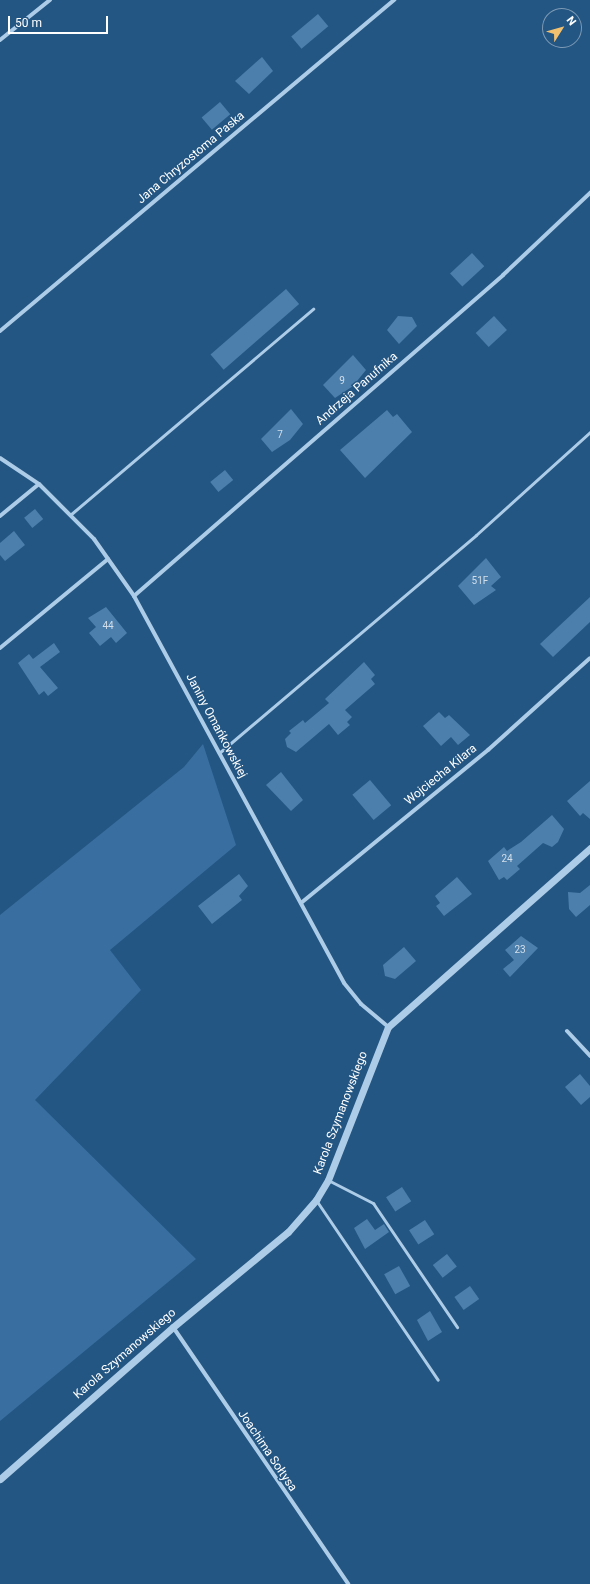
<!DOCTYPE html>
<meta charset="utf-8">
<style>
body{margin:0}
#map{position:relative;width:590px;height:1584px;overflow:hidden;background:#245683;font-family:Roboto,sans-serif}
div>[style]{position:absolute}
.green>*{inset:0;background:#386fa0}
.building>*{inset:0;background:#4c7fab;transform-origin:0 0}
.service>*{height:3px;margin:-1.5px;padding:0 1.5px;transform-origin:1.5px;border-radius:1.5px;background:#accce8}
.minor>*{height:4px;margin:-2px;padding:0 2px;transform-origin:2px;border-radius:2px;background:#accce8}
.tertiary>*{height:7px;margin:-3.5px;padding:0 3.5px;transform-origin:3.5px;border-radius:3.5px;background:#accce8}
span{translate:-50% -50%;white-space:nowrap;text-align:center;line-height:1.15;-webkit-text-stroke:3px #245683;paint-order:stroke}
.number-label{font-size:10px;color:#d2dfea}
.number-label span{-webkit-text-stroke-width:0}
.street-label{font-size:12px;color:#fff}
.north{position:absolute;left:542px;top:8px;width:40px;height:40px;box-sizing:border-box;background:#245683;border:1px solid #7c9ab5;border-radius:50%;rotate:53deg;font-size:11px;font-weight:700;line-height:16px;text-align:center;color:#fff}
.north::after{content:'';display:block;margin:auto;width:14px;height:18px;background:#f2c170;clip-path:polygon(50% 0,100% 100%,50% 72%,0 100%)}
.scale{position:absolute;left:8px;top:16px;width:100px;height:18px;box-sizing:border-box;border:2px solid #fff;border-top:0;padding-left:5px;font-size:12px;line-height:14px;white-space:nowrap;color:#fff;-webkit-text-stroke:3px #245683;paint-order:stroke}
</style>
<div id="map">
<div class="green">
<div style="clip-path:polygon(203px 744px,236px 845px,110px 950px,141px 990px,35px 1100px,196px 1259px,0 1421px,0 915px,184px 767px)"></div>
</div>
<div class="building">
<div style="left:318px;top:14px;width:16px;height:35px;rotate:50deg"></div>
<div style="clip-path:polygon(262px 57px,273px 71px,249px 94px,235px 81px)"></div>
<div style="left:220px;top:102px;width:16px;height:24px;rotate:50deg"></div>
<div style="left:472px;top:253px;width:18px;height:30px;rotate:47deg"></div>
<div style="left:286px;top:289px;width:20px;height:100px;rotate:49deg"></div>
<div style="clip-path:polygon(398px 316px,412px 317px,417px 326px,399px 344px,387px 330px)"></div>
<div style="left:494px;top:316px;width:19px;height:25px;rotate:47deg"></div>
<div style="clip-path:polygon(353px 355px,366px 370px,353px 386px,335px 398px,323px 385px)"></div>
<div style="clip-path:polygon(291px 409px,303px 424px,290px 440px,272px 452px,261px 439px)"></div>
<div style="clip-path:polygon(387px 410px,393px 417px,397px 414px,412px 432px,365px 478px,340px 450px)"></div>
<div style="left:225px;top:470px;width:13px;height:19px;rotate:51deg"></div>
<div style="left:35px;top:509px;width:13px;height:14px;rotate:51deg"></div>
<div style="clip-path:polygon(14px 531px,25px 545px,5px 561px,0 555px,0 543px)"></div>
<div style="clip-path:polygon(486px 558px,501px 577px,491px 586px,496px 590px,474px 605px,458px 586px)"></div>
<div style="clip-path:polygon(590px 597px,590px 622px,553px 657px,540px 644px)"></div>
<div style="clip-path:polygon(106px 607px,127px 633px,116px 643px,111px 637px,100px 646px,89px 633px,96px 627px,88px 618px)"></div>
<div style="clip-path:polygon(54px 643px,60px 652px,40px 667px,58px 688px,48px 696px,44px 691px,39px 695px,18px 663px,29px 654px,33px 659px)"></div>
<div style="clip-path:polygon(364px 662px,375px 675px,371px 679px,375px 684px,345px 710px,352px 717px,347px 722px,350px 725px,338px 735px,329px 724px,296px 752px,287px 747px,285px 739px,291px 733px,289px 731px,303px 720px,305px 723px,329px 703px,325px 699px)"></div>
<div style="clip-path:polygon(439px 712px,445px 718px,449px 715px,470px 735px,458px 745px,451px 737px,441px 746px,423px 726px)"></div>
<div style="clip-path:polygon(281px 772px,303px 800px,291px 811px,266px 785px)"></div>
<div style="left:370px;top:780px;width:33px;height:23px;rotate:50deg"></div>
<div style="clip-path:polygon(590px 781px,590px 819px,583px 813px,580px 816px,567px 801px)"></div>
<div style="clip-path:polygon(552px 815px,564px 829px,558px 842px,552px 847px,543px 843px,517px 866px,520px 869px,507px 880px,504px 877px,499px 880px,488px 861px,504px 847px,507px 851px,521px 842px)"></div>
<div style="clip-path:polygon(239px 874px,248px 886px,239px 896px,242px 900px,212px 924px,198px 906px)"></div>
<div style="clip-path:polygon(457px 877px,472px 894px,444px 916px,436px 906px,440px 903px,435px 896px)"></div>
<div style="clip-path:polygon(590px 885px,590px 905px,576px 917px,569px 909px,568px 892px,580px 893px)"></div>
<div style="clip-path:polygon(521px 936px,538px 948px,510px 977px,503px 969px,514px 960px,505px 950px)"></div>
<div style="clip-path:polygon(404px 947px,416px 961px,395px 979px,385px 976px,383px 965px)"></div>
<div style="clip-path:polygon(580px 1074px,590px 1086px,590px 1097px,581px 1105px,565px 1087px)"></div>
<div style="left:402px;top:1187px;width:17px;height:19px;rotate:57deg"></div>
<div style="clip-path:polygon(367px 1219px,375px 1230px,384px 1224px,389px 1232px,365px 1249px,354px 1228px)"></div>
<div style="left:425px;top:1220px;width:17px;height:19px;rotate:57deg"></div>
<div style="left:447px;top:1254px;width:16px;height:18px;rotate:52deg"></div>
<div style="left:399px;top:1266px;width:23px;height:17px;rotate:61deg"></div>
<div style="left:470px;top:1286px;width:16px;height:19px;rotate:55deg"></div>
<div style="clip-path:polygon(430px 1311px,442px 1332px,428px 1341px,417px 1320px)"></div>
</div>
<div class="service">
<div style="left:70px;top:515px;width:319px;rotate:-40.3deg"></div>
<div style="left:219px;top:753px;width:337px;rotate:-40.3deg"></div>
<div style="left:476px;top:535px;width:154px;rotate:-42.1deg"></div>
<div style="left:328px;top:1180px;width:51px;rotate:27.1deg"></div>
<div style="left:373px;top:1203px;width:150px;rotate:55.9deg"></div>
<div style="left:316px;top:1200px;width:217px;rotate:55.9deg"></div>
</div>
<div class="minor">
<div style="left:0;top:40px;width:64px;rotate:-38.7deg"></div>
<div style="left:0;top:331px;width:515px;rotate:-40.03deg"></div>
<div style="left:0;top:458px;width:47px;rotate:33.7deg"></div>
<div style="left:39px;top:484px;width:78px;rotate:45deg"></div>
<div style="left:94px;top:539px;width:70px;rotate:54.9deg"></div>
<div style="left:134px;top:596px;width:440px;rotate:61.5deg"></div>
<div style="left:344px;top:983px;width:27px;rotate:51deg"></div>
<div style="left:361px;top:1004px;width:35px;rotate:40deg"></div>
<div style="left:0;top:516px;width:50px;rotate:-39.4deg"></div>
<div style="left:134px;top:596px;width:489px;rotate:-41deg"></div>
<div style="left:503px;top:275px;width:120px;rotate:-43.3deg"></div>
<div style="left:0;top:648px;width:140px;rotate:-39.5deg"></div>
<div style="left:301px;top:903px;width:242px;rotate:-39.3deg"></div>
<div style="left:488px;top:750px;width:137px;rotate:-42deg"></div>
<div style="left:567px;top:1031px;width:34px;rotate:47deg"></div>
<div style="left:173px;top:1327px;width:311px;rotate:55.7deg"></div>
</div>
<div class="tertiary">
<div style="left:0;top:1479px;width:230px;rotate:-41.3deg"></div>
<div style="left:173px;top:1327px;width:149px;rotate:-39.6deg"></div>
<div style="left:288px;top:1232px;width:43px;rotate:-48.8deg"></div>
<div style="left:316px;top:1200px;width:23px;rotate:-59deg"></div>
<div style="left:328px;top:1180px;width:164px;rotate:-68.6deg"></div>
<div style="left:388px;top:1027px;width:270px;rotate:-41.5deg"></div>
</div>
<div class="number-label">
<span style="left:342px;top:381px">9</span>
<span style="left:280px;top:435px">7</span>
<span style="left:480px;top:581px">51F</span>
<span style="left:108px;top:626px">44</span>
<span style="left:507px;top:859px">24</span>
<span style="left:520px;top:950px">23</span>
</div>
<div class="street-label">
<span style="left:191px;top:158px;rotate:-40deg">Jana Chryzostoma Paska</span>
<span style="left:357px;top:389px;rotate:-41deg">Andrzeja Panufnika</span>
<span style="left:216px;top:726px;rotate:62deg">Janiny Omańkowskiej</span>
<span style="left:441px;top:775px;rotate:-39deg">Wojciecha Kilara</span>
<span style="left:341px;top:1113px;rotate:-69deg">Karola Szymanowskiego</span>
<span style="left:125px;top:1354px;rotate:-41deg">Karola Szymanowskiego</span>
<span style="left:267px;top:1451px;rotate:56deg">Joachima Sołtysa</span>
</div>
<div class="north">N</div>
<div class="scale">50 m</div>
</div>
